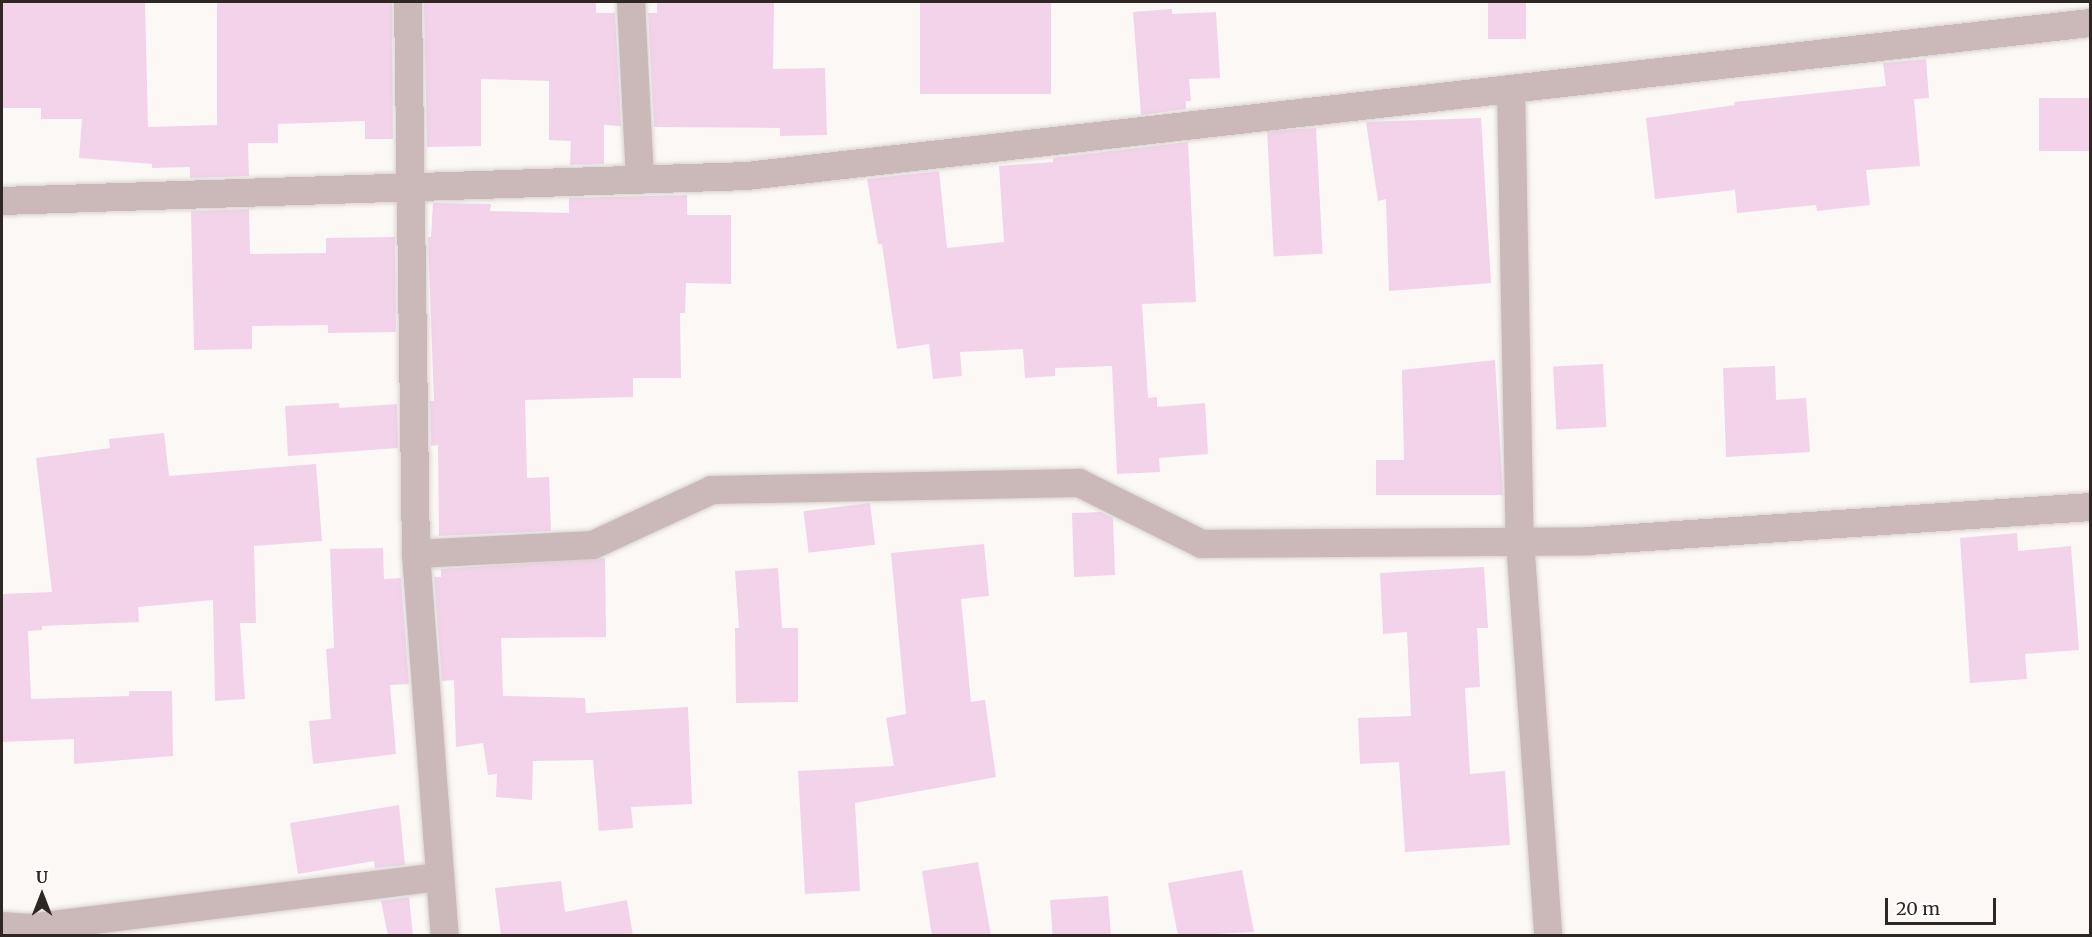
<!DOCTYPE html>
<style>
body{margin:0}
#map{position:relative;width:2092px;height:937px;overflow:hidden;background:#fcf8f6;font-family:Merriweather,serif}
div>[style]{position:absolute}
.building>*{inset:0;background:#f2d3ea;transform-origin:0 0}
.roads{filter:drop-shadow(0 0 2px #d7d2d0) drop-shadow(0 0 2px #d7d2d0)}
.minor>*{height:28px;margin:-14px;padding:0 14px;transform-origin:14px;border-radius:14px;background:#cbb9ba}
span{translate:-50% -50%;white-space:nowrap;text-align:center;line-height:1.15;-webkit-text-stroke:6px #fff;paint-order:stroke}
.frame{position:absolute;inset:0;border:3px solid #2f2724;pointer-events:none}
.north{position:absolute;left:12px;top:865px;width:60px;height:60px;-webkit-text-stroke:4px #fff;paint-order:stroke;rotate:0deg;font-size:16px;font-weight:700;line-height:24px;text-align:center;color:#2f2724}
.north::after{content:'';display:block;margin:auto;width:21px;height:27px;background:#2f2724;clip-path:polygon(50% 0,100% 100%,50% 72%,0 100%)}
.scale{position:absolute;left:1885px;top:898px;width:111px;height:27px;box-sizing:border-box;border:3px solid #2f2724;border-top:0;padding-left:8px;font-size:18px;line-height:21px;white-space:nowrap;color:#2f2724;-webkit-text-stroke:4px #fff;paint-order:stroke}
</style>
<div id="map">
<div class="building">
<div style="clip-path:polygon(2px 2px,145px 2px,148px 127px,217px 125px,217px 2px,392px 2px,393px 139px,365px 139px,365px 121px,278px 124px,278px 143px,248px 143px,249px 176px,190px 178px,190px 167px,152px 168px,152px 164px,79px 158px,82px 119px,41px 119px,41px 108px,2px 108px)"></div>
<div style="clip-path:polygon(424px 2px,596px 2px,596px 13px,615px 13px,621px 126px,604px 125px,604px 164px,570px 165px,571px 141px,549px 140px,549px 81px,481px 79px,481px 146px,427px 147px)"></div>
<div style="clip-path:polygon(657px 2px,774px 2px,773px 69px,825px 68px,827px 135px,780px 136px,780px 128px,654px 127px,648px 13px,657px 13px)"></div>
<div style="left:920px;top:2px;width:131px;height:92px"></div>
<div style="left:1488px;top:2px;width:38px;height:37px"></div>
<div style="clip-path:polygon(1172px 9px,1172px 14px,1216px 12px,1220px 78px,1189px 79px,1191px 101px,1186px 101px,1186px 109px,1141px 115px,1133px 12px)"></div>
<div style="clip-path:polygon(1926px 59px,1929px 98px,1914px 99px,1920px 166px,1866px 170px,1870px 205px,1817px 211px,1816px 205px,1737px 213px,1735px 190px,1655px 199px,1646px 118px,1735px 105px,1734px 102px,1886px 86px,1883px 63px)"></div>
<div style="left:2091px;top:98px;width:53px;height:52px;rotate:90deg"></div>
<div style="clip-path:polygon(1481px 118px,1491px 283px,1389px 291px,1386px 199px,1378px 201px,1366px 122px)"></div>
<div style="left:1316px;top:128px;width:126px;height:49px;rotate:87deg"></div>
<div style="clip-path:polygon(1188px 142px,1196px 302px,1142px 304px,1148px 398px,1157px 397px,1157px 407px,1205px 403px,1208px 454px,1159px 458px,1160px 472px,1117px 474px,1112px 366px,1055px 368px,1055px 376px,1025px 378px,1023px 349px,960px 352px,962px 376px,933px 379px,929px 344px,897px 349px,882px 244px,878px 244px,867px 179px,939px 171px,947px 248px,1004px 242px,999px 166px,1053px 162px,1053px 158px)"></div>
<div style="clip-path:polygon(687px 195px,687px 215px,731px 215px,731px 284px,686px 283px,685px 313px,680px 313px,681px 378px,633px 378px,633px 397px,525px 400px,527px 478px,549px 477px,551px 531px,439px 536px,438px 445px,431px 446px,430px 401px,434px 401px,428px 237px,431px 237px,433px 203px,491px 204px,490px 211px,569px 213px,569px 198px)"></div>
<div style="clip-path:polygon(249px 209px,250px 254px,326px 253px,326px 238px,395px 237px,396px 332px,328px 333px,328px 325px,252px 326px,252px 349px,194px 350px,191px 211px)"></div>
<div style="clip-path:polygon(1495px 360px,1503px 495px,1376px 495px,1376px 460px,1404px 460px,1402px 370px)"></div>
<div style="left:1603px;top:364px;width:63px;height:50px;rotate:87deg"></div>
<div style="clip-path:polygon(1775px 366px,1776px 400px,1806px 398px,1810px 452px,1726px 457px,1723px 368px)"></div>
<div style="clip-path:polygon(339px 403px,339px 408px,397px 404px,398px 448px,288px 456px,285px 406px)"></div>
<div style="clip-path:polygon(164px 433px,169px 476px,316px 464px,322px 541px,254px 546px,256px 623px,240px 623px,245px 699px,215px 701px,213px 600px,138px 607px,139px 622px,42px 626px,42px 630px,28px 631px,31px 699px,129px 696px,129px 691px,172px 691px,173px 756px,74px 764px,74px 739px,2px 742px,2px 594px,52px 592px,36px 458px,110px 448px,109px 439px)"></div>
<div style="left:870px;top:503px;width:42px;height:67px;rotate:83deg"></div>
<div style="clip-path:polygon(1101px 512px,1113px 518px,1115px 575px,1074px 577px,1072px 513px)"></div>
<div style="clip-path:polygon(2017px 533px,2018px 551px,2071px 546px,2079px 650px,2025px 654px,2027px 679px,1970px 683px,1960px 538px)"></div>
<div style="clip-path:polygon(984px 544px,989px 596px,961px 599px,971px 702px,985px 700px,996px 777px,855px 803px,860px 891px,805px 894px,798px 771px,894px 766px,886px 718px,906px 714px,891px 553px)"></div>
<div style="clip-path:polygon(383px 548px,384px 579px,401px 578px,409px 684px,390px 685px,396px 754px,313px 764px,309px 721px,331px 719px,326px 649px,334px 648px,330px 549px)"></div>
<div style="clip-path:polygon(605px 558px,606px 637px,501px 638px,503px 696px,585px 698px,586px 713px,688px 707px,692px 804px,631px 807px,633px 828px,599px 831px,593px 760px,533px 761px,532px 800px,496px 797px,497px 774px,488px 775px,483px 743px,456px 747px,454px 680px,442px 681px,434px 577px,441px 577px,441px 569px)"></div>
<div style="clip-path:polygon(1484px 567px,1488px 628px,1477px 628px,1480px 687px,1465px 688px,1470px 774px,1505px 771px,1510px 845px,1405px 852px,1399px 762px,1360px 764px,1358px 718px,1411px 716px,1407px 632px,1383px 634px,1380px 573px)"></div>
<div style="clip-path:polygon(778px 568px,782px 628px,798px 628px,798px 702px,736px 703px,735px 628px,739px 628px,735px 571px)"></div>
<div style="clip-path:polygon(399px 805px,405px 865px,375px 868px,374px 861px,298px 874px,290px 823px)"></div>
<div style="clip-path:polygon(978px 862px,991px 936px,932px 936px,922px 871px)"></div>
<div style="clip-path:polygon(1242px 870px,1254px 932px,1178px 936px,1168px 883px)"></div>
<div style="clip-path:polygon(561px 881px,565px 912px,627px 900px,633px 936px,501px 936px,495px 888px)"></div>
<div style="left:1108px;top:896px;width:40px;height:58px;rotate:86deg"></div>
<div style="clip-path:polygon(409px 897px,413px 936px,388px 936px,381px 901px)"></div>
</div>
<div class="roads">
<div class="minor">
<div style="left:408px;top:2px;width:552px;rotate:89.17deg"></div>
<div style="left:416px;top:554px;width:383px;rotate:85.7deg"></div>
<div style="left:631px;top:2px;width:178px;rotate:87.1deg"></div>
<div style="left:1511px;top:89px;width:452px;rotate:88.9deg"></div>
<div style="left:1520px;top:541px;width:396px;rotate:85.9deg"></div>
<div style="left:2px;top:201px;width:745px;rotate:-1.92deg"></div>
<div style="left:747px;top:176px;width:1352px;rotate:-6.5deg"></div>
<div style="left:416px;top:554px;width:177px;rotate:-2.9deg"></div>
<div style="left:593px;top:545px;width:131px;rotate:-24.8deg"></div>
<div style="left:712px;top:490px;width:367px;rotate:-1.1deg"></div>
<div style="left:1079px;top:483px;width:137px;rotate:26.4deg"></div>
<div style="left:1202px;top:544px;width:386px;rotate:-0.4deg"></div>
<div style="left:1588px;top:541px;width:503px;rotate:-3.87deg"></div>
<div style="left:2px;top:926px;width:27px;rotate:4deg"></div>
<div style="left:29px;top:928px;width:414px;rotate:-7.1deg"></div>
</div>
</div>
<div class="frame"></div>
<div class="north">U</div>
<div class="scale">20 m</div>
</div>
